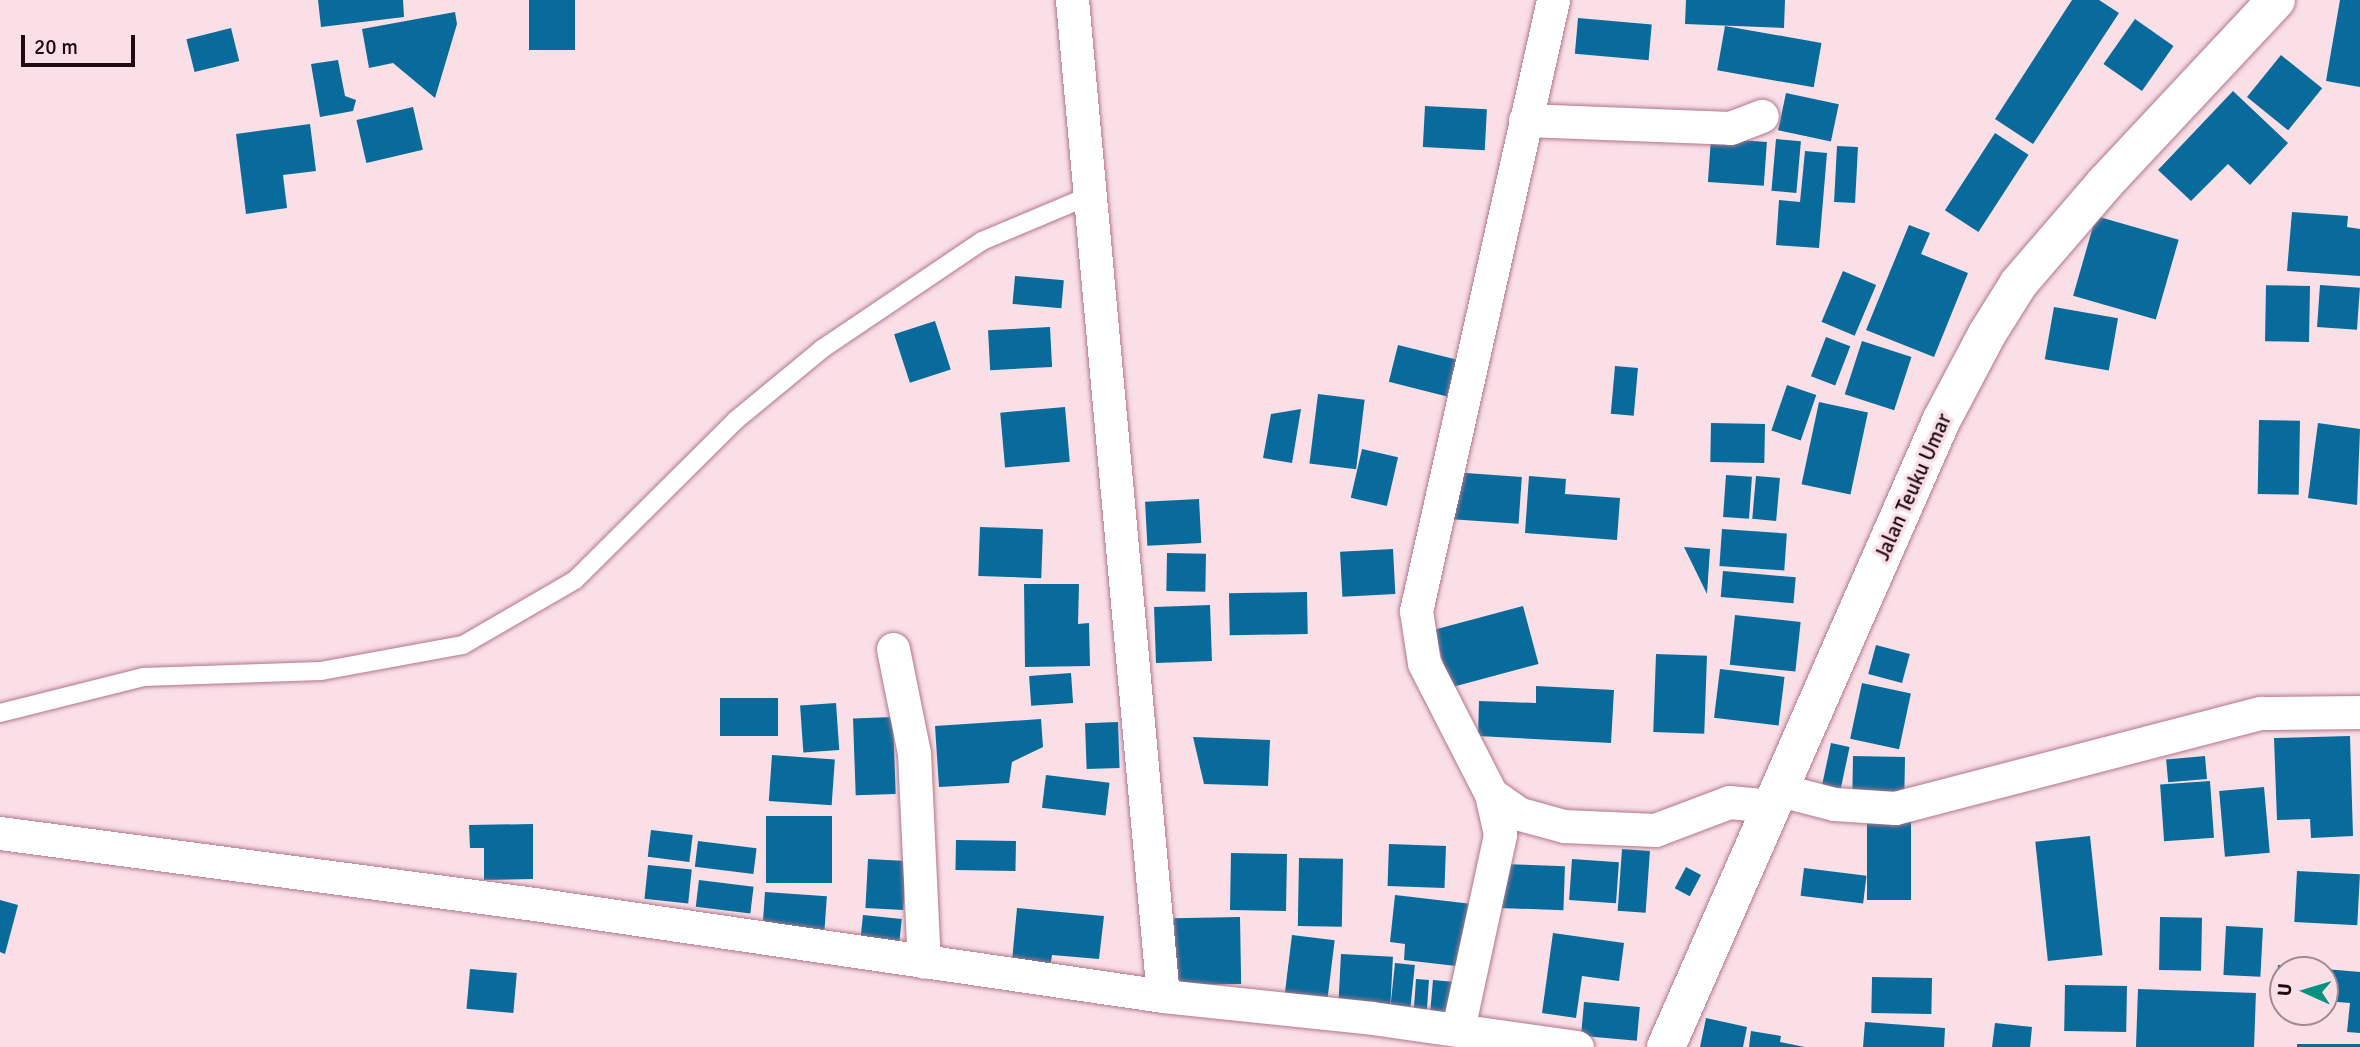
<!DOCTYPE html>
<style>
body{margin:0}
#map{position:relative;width:2360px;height:1047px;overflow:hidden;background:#fadfe7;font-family:Signika,sans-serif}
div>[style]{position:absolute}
.building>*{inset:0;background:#096b9b;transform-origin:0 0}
.roads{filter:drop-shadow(0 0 2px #b1778a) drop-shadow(0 0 2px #b1778a)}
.service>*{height:18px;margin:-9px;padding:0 9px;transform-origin:9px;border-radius:9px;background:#fff}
.minor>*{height:33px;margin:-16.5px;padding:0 16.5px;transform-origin:16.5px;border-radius:16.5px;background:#fff}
.secondary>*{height:38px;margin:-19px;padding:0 19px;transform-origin:19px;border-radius:19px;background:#fff}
span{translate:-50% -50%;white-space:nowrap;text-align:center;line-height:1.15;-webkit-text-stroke:7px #fadfe7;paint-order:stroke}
.street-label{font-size:21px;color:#1f0a12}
.north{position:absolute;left:2269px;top:956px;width:70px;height:70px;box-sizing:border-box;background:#fadfe7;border:2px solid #a28a92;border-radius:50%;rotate:274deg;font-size:19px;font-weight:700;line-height:28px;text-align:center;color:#1f0a12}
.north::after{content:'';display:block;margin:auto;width:24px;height:32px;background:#03927e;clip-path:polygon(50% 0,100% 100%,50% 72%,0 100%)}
.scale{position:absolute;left:21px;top:35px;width:114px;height:32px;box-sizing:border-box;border:4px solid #1f0a12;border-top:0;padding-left:9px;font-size:21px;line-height:24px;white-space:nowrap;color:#1f0a12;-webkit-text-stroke:5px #fadfe7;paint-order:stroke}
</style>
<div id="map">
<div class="building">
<div style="clip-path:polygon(318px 0,403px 0,404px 17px,321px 27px)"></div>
<div style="left:529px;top:0;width:46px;height:50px"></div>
<div style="clip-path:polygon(1686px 0,1785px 0,1784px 28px,1685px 24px)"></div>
<div style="clip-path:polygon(2072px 0,2099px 0,2119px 13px,2033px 144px,1995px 119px)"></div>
<div style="clip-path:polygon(2340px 0,2360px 0,2360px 87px,2326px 81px)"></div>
<div style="clip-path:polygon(455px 12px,457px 24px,435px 98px,393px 63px,369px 68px,362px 29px)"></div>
<div style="left:1578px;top:18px;width:74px;height:36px;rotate:5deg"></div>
<div style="left:2135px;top:19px;width:47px;height:55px;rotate:35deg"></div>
<div style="left:1725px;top:26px;width:98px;height:45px;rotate:10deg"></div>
<div style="left:231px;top:28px;width:34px;height:46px;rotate:76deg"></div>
<div style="left:2281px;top:55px;width:53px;height:54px;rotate:39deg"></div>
<div style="clip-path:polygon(338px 60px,345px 96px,356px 100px,353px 111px,320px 117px,311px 64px)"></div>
<div style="clip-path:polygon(2233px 91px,2288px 143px,2250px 185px,2228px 164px,2191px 201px,2158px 170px)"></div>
<div style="left:1786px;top:93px;width:54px;height:38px;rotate:12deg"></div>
<div style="left:1425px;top:106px;width:62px;height:41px;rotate:3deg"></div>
<div style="left:413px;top:107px;width:44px;height:58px;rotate:77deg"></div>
<div style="clip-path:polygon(310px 124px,316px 171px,283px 175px,287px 208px,246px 214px,236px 134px)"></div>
<div style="left:1995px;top:133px;width:40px;height:92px;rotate:33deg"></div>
<div style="left:1711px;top:138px;width:56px;height:44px;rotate:4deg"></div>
<div style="left:1776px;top:139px;width:25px;height:52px;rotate:5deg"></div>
<div style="left:1837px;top:146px;width:21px;height:56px;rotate:3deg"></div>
<div style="clip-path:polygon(1805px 151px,1827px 153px,1819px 248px,1776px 245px,1779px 200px,1800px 202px)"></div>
<div style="clip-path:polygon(2292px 212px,2348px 216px,2347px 227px,2360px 229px,2360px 276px,2287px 271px)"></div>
<div style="left:2096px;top:216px;width:86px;height:83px;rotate:16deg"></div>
<div style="clip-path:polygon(1909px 225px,1930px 233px,1921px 254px,1968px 273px,1934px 357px,1866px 330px)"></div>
<div style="left:1843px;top:271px;width:36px;height:55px;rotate:23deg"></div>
<div style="left:1015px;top:276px;width:49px;height:28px;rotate:5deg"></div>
<div style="left:2320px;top:285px;width:40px;height:42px;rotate:4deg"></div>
<div style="left:2310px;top:286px;width:56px;height:44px;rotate:91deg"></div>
<div style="left:2054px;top:307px;width:65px;height:53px;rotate:10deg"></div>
<div style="left:935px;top:321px;width:51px;height:43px;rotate:72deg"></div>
<div style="left:1050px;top:327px;width:40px;height:62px;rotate:87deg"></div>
<div style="left:1826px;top:337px;width:26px;height:42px;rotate:21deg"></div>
<div style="left:1862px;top:341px;width:52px;height:56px;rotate:18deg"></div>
<div style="left:1398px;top:345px;width:60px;height:38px;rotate:14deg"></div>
<div style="left:1615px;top:366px;width:23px;height:48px;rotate:5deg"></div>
<div style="left:1787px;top:385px;width:31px;height:48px;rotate:19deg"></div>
<div style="left:1318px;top:394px;width:47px;height:70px;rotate:7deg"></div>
<div style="left:1819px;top:402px;width:50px;height:84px;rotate:12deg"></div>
<div style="left:1065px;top:407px;width:55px;height:65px;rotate:85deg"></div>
<div style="clip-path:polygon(1301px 409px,1292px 463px,1263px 458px,1271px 414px)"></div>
<div style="left:2259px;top:420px;width:41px;height:74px;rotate:1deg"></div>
<div style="left:1711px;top:423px;width:54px;height:39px;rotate:1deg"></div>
<div style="clip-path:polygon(2318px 423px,2360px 429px,2357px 505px,2308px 498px)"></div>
<div style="left:1362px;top:449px;width:37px;height:50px;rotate:13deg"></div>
<div style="left:1452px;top:472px;width:70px;height:47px;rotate:4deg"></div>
<div style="left:1726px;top:475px;width:26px;height:42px;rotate:4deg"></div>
<div style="clip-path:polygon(1529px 476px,1566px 479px,1565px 494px,1620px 498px,1617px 540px,1525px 533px)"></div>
<div style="left:1756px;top:476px;width:24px;height:43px;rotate:5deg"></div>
<div style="left:1199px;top:499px;width:44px;height:54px;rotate:87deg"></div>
<div style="left:980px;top:527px;width:63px;height:49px;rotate:2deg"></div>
<div style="left:1722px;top:529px;width:65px;height:37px;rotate:4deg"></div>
<div style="clip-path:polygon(1684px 547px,1710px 549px,1707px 594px)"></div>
<div style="left:1393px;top:549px;width:45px;height:53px;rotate:87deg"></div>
<div style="left:1167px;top:553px;width:39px;height:38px;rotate:1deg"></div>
<div style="left:1723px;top:571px;width:73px;height:26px;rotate:5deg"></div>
<div style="clip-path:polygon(1024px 584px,1079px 584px,1078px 624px,1089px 623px,1090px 666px,1025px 667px)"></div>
<div style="left:1307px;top:592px;width:42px;height:78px;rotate:89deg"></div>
<div style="left:1210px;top:605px;width:56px;height:56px;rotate:88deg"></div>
<div style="left:1523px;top:606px;width:60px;height:92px;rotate:75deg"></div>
<div style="left:1735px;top:615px;width:66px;height:50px;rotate:6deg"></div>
<div style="left:1876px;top:645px;width:35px;height:30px;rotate:15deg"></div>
<div style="left:1656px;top:654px;width:51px;height:78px;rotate:2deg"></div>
<div style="left:1720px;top:669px;width:65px;height:49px;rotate:7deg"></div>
<div style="left:1071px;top:673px;width:30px;height:42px;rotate:86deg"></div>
<div style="left:1862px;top:683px;width:50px;height:57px;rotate:12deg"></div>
<div style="clip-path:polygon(1536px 686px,1614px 690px,1611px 743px,1478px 736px,1479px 701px,1536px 703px)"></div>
<div style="left:778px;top:698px;width:38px;height:58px;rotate:90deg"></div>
<div style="left:836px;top:703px;width:47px;height:36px;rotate:86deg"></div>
<div style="left:893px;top:717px;width:77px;height:40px;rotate:88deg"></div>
<div style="clip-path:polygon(1041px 719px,1043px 747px,1012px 762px,1009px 783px,939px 787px,935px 726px)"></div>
<div style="left:1118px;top:722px;width:46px;height:33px;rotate:88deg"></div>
<div style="clip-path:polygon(2350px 736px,2353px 836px,2311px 838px,2310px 819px,2277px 820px,2274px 738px)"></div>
<div style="clip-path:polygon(1193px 737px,1270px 740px,1268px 786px,1204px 784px)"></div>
<div style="left:1831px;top:743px;width:19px;height:48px;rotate:12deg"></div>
<div style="left:772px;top:755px;width:63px;height:46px;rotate:4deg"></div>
<div style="left:1853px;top:756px;width:52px;height:35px;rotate:1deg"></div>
<div style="left:2205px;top:756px;width:23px;height:39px;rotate:85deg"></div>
<div style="left:1046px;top:775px;width:64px;height:33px;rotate:7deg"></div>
<div style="left:2210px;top:781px;width:57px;height:50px;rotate:86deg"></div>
<div style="left:2264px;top:787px;width:66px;height:45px;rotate:85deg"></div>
<div style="left:766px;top:816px;width:66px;height:67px"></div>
<div style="left:1867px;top:817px;width:44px;height:83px"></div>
<div style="clip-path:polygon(533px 824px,533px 879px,484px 880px,484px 848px,470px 848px,469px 825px)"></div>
<div style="left:651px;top:830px;width:42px;height:27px;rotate:7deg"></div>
<div style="left:2090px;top:836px;width:120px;height:55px;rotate:84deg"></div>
<div style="left:956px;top:840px;width:60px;height:30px;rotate:1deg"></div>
<div style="left:698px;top:841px;width:59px;height:26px;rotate:7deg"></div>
<div style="left:1389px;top:844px;width:57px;height:42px;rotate:2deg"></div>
<div style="left:1622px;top:849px;width:28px;height:62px;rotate:4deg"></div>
<div style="left:1231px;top:853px;width:56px;height:57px;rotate:1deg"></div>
<div style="left:1299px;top:858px;width:44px;height:68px;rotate:1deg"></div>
<div style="left:868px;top:859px;width:38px;height:49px;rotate:3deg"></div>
<div style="left:1572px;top:859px;width:47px;height:41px;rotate:4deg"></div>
<div style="left:1501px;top:864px;width:64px;height:44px;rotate:2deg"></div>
<div style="left:648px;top:865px;width:44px;height:34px;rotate:6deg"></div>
<div style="left:1686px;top:867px;width:17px;height:24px;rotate:28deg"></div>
<div style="left:1804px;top:868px;width:63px;height:28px;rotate:7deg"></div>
<div style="left:2297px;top:871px;width:63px;height:51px;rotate:3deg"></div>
<div style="left:699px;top:880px;width:55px;height:27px;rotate:7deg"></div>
<div style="left:765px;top:892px;width:62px;height:37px;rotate:4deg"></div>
<div style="clip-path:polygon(1395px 895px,1472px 904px,1465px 967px,1404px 960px,1405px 944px,1390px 942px)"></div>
<div style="clip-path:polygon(0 900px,18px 905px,5px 954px,0 952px)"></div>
<div style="clip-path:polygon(1017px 908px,1104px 916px,1099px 959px,1052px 955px,1049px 976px,1011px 972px)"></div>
<div style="left:863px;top:915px;width:39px;height:22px;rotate:6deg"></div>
<div style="left:1240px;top:917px;width:67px;height:66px;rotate:89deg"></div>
<div style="left:2160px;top:917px;width:42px;height:53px;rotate:1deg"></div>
<div style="left:2226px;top:926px;width:37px;height:49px;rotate:3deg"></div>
<div style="clip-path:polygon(1553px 933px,1624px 943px,1619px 981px,1582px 976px,1576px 1018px,1542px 1013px)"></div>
<div style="left:1292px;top:935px;width:43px;height:65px;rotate:7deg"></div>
<div style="left:1341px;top:954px;width:52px;height:50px;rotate:3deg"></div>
<div style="left:1395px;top:963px;width:20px;height:54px;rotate:6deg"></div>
<div style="clip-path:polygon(2278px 965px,2315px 968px,2315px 970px,2283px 970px,2283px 997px,2275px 996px)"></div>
<div style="left:470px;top:969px;width:47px;height:40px;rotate:5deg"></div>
<div style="clip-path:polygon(2325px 969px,2360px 972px,2360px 1033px,2347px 1032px,2350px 1003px,2325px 1001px)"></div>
<div style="left:1872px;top:977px;width:60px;height:36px;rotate:1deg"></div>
<div style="left:1416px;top:979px;width:13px;height:40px;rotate:4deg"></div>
<div style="left:1433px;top:980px;width:22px;height:42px;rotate:5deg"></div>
<div style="left:2065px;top:985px;width:62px;height:46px;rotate:1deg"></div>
<div style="left:2138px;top:989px;width:118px;height:58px;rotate:2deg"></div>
<div style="left:1584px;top:1002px;width:56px;height:34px;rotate:5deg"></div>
<div style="clip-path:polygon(1706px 1018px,1747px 1027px,1743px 1047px,1700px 1047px)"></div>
<div style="clip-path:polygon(1865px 1022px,1945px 1028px,1944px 1047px,1863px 1047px)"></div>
<div style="clip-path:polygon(1995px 1023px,2032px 1027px,2030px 1047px,1992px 1047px)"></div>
<div style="clip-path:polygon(1751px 1031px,1781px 1036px,1780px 1042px,1805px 1047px,1749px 1047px)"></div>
<div style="left:2297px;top:1044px;width:63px;height:3px"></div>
</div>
<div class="roads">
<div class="service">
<div style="left:0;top:713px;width:147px;rotate:-14.1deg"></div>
<div style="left:143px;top:677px;width:178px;rotate:-1.9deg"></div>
<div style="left:321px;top:671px;width:144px;rotate:-10.4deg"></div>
<div style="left:463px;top:645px;width:129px;rotate:-30.1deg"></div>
<div style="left:575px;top:580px;width:227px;rotate:-44.8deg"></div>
<div style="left:736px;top:420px;width:112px;rotate:-39.5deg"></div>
<div style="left:822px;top:349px;width:193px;rotate:-34deg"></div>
<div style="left:982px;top:241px;width:116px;rotate:-22.8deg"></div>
</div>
<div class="minor">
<div style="left:1072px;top:0;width:1000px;rotate:84.78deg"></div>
<div style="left:1525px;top:120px;width:205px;rotate:2.2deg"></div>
<div style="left:1730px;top:128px;width:34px;rotate:-21deg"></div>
<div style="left:893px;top:649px;width:106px;rotate:78.6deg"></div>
<div style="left:914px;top:753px;width:209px;rotate:87.3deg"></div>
<div style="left:1780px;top:790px;width:56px;rotate:14.5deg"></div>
<div style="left:1834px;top:804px;width:61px;rotate:3.8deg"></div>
<div style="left:1895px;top:808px;width:378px;rotate:-14.6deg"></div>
<div style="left:2261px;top:713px;width:99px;rotate:-0.6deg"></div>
<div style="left:1491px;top:794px;width:35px;rotate:35deg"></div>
<div style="left:1520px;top:814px;width:46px;rotate:15.3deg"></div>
<div style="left:1564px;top:826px;width:91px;rotate:2.5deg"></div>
<div style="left:1655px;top:830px;width:79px;rotate:-20.7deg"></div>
<div style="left:1729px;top:802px;width:44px;rotate:5.2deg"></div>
<div style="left:0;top:833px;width:539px;rotate:7.57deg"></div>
<div style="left:534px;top:904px;width:636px;rotate:8.32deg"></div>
<div style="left:1163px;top:996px;width:210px;rotate:6deg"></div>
<div style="left:1372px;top:1018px;width:207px;rotate:8.1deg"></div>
<div style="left:1458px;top:1029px;width:199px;rotate:-77.8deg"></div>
<div style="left:1500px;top:834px;width:41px;rotate:-102.7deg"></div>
<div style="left:1491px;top:794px;width:147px;rotate:-117.1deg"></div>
<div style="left:1424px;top:663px;width:53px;rotate:-98.7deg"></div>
<div style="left:1416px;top:611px;width:626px;rotate:-77.36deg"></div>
</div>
<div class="secondary">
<div style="left:1666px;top:1047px;width:684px;rotate:-66.28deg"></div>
<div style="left:1941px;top:421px;width:98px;rotate:-62.1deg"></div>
<div style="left:1987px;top:334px;width:60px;rotate:-57.9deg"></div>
<div style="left:2019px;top:283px;width:132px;rotate:-49.3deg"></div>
<div style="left:2105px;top:183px;width:250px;rotate:-46.9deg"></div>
</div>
</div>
<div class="street-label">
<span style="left:1913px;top:487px;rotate:-66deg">Jalan Teuku Umar</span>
</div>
<div class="north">U</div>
<div class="scale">20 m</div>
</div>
